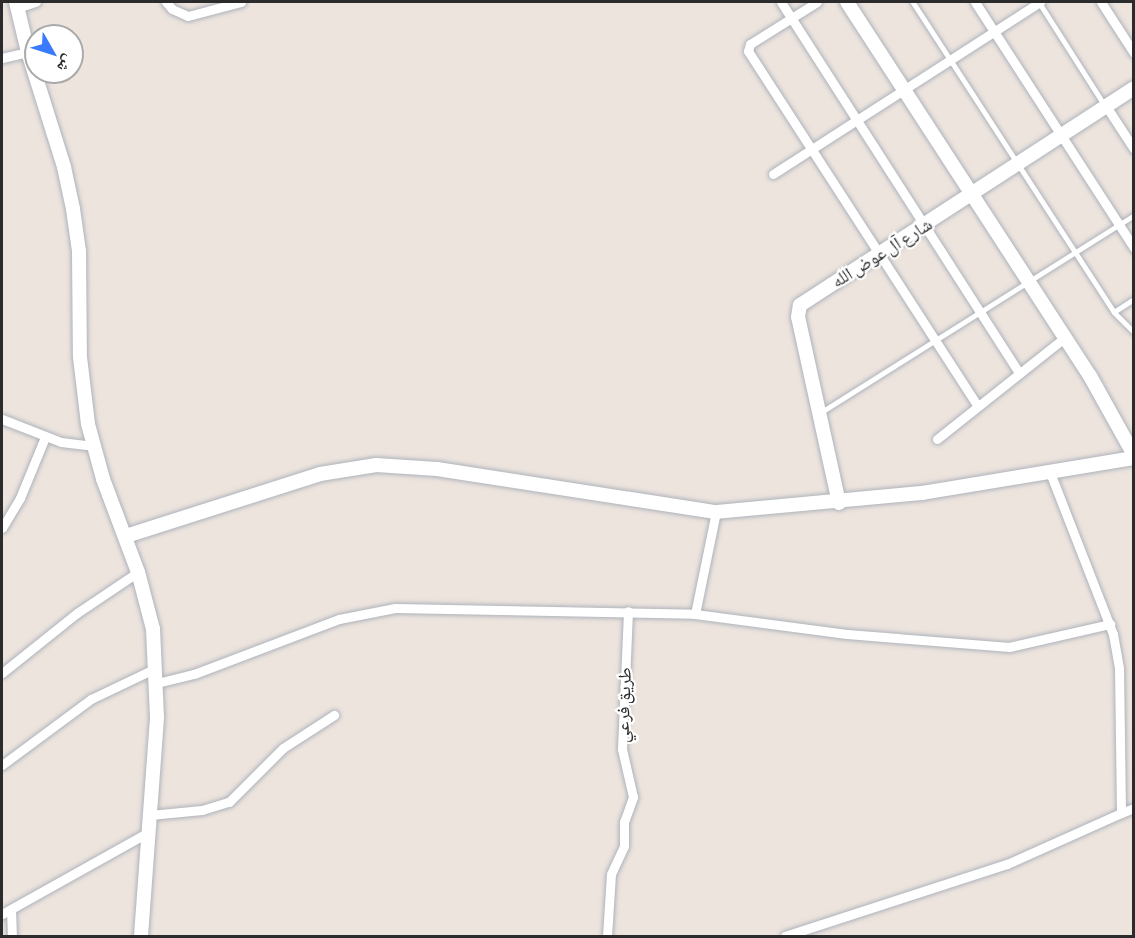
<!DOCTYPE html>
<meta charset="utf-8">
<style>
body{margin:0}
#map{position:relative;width:1135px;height:938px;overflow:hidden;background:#ede4de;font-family:"Asap Condensed","Noto Naskh Arabic",sans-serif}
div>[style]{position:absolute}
.roads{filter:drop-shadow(0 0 2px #aeb3bb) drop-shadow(0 0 2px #aeb3bb)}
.lane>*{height:4.5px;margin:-2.25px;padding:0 2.25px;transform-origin:2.25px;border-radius:2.25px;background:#fff}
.street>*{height:9px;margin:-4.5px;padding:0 4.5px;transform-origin:4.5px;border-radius:4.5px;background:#fff}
.secondary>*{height:14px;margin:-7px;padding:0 7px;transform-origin:7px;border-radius:7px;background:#fff}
span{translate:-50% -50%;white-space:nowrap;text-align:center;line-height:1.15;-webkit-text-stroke:4.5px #fff;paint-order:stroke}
.street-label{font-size:18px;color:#2b2b2b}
.frame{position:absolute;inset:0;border:3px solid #2b2b2b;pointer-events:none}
.north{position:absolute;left:24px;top:24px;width:60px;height:60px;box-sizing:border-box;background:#fff;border:2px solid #aaa;border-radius:50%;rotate:129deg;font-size:16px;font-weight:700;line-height:24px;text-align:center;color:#2b2b2b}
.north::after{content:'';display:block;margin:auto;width:21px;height:27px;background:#3a7bfe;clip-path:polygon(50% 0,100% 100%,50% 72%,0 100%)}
</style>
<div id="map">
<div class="roads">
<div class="lane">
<div style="left:913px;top:2px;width:369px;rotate:57deg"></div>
<div style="left:1114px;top:312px;width:28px;rotate:45deg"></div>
<div style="left:1039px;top:2px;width:121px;rotate:57.5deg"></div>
<div style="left:1114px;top:312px;width:24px;rotate:-33deg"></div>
<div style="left:820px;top:413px;width:371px;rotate:-32.2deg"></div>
</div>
<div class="street">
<div style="left:166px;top:2px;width:9px;rotate:49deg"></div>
<div style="left:172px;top:9px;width:17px;rotate:24deg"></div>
<div style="left:188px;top:16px;width:55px;rotate:-14.8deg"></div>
<div style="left:781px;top:2px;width:441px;rotate:57.3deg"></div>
<div style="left:817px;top:2px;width:79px;rotate:147.9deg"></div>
<div style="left:750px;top:44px;width:7px;rotate:106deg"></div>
<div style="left:748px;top:51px;width:423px;rotate:57.1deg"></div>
<div style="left:975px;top:2px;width:293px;rotate:57.1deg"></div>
<div style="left:1101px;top:2px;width:61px;rotate:57.1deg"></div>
<div style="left:17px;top:8px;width:20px;rotate:-18deg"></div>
<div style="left:2px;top:58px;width:27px;rotate:-13deg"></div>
<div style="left:1106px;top:106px;width:51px;rotate:56.9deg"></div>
<div style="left:773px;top:174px;width:318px;rotate:-32.8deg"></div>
<div style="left:2px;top:419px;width:63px;rotate:21.3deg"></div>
<div style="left:61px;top:442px;width:32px;rotate:7deg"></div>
<div style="left:937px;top:439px;width:162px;rotate:-38.5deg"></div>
<div style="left:1051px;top:475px;width:171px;rotate:68.7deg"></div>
<div style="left:1113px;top:634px;width:35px;rotate:80deg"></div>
<div style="left:1119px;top:668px;width:145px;rotate:89.2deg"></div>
<div style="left:1121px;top:813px;width:14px;rotate:-21deg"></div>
<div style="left:2px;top:528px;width:35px;rotate:-59deg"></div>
<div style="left:20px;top:498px;width:66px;rotate:-67.7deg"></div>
<div style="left:695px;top:614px;width:104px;rotate:-78.4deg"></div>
<div style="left:2px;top:673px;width:96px;rotate:-38.7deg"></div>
<div style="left:77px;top:613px;width:73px;rotate:-33.9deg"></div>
<div style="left:157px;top:683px;width:38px;rotate:-14deg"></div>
<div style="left:194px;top:674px;width:155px;rotate:-20.8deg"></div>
<div style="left:339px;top:619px;width:57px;rotate:-11.1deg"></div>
<div style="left:395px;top:608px;width:300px;rotate:1.1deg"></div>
<div style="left:695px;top:614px;width:153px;rotate:7.5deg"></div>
<div style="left:847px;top:634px;width:163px;rotate:4.6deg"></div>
<div style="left:1009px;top:647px;width:104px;rotate:-12.8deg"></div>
<div style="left:2px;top:765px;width:111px;rotate:-36.6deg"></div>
<div style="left:91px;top:699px;width:72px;rotate:-25.5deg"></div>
<div style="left:150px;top:815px;width:52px;rotate:-5.5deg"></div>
<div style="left:202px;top:810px;width:28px;rotate:-17deg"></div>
<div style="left:229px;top:802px;width:76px;rotate:-45deg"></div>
<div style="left:283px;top:748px;width:61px;rotate:-32.9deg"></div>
<div style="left:11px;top:909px;width:27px;rotate:88deg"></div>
<div style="left:2px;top:914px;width:166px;rotate:-29.2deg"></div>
<div style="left:607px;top:936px;width:62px;rotate:-86.3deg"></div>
<div style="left:611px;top:874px;width:31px;rotate:-65deg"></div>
<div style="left:624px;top:846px;width:24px;rotate:-90deg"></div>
<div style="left:624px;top:822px;width:27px;rotate:-70deg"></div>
<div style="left:633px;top:797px;width:49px;rotate:-102.9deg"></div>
<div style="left:622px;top:749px;width:138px;rotate:-87.5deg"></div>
<div style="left:785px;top:936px;width:233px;rotate:-18deg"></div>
<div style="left:1007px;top:864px;width:125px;rotate:-24.1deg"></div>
</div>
<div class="secondary">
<div style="left:16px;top:2px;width:51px;rotate:76.5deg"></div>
<div style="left:28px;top:52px;width:121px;rotate:72.6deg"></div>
<div style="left:64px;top:167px;width:43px;rotate:77.9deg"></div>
<div style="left:73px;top:209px;width:42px;rotate:81.9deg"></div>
<div style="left:79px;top:251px;width:106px;rotate:89.5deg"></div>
<div style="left:80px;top:357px;width:67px;rotate:83.2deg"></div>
<div style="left:88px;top:424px;width:57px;rotate:74.7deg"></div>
<div style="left:103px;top:479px;width:99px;rotate:69.4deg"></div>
<div style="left:138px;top:572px;width:59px;rotate:75.3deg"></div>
<div style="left:153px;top:629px;width:89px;rotate:87.4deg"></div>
<div style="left:157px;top:718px;width:219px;rotate:94.2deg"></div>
<div style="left:847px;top:2px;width:446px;rotate:57deg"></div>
<div style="left:1090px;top:376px;width:90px;rotate:60.9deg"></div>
<div style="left:839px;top:503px;width:190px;rotate:-102.4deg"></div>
<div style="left:798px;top:317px;width:12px;rotate:-81deg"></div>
<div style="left:800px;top:305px;width:398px;rotate:-33deg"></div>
<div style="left:126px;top:536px;width:204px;rotate:-17.7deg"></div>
<div style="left:320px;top:474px;width:57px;rotate:-9.1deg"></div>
<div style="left:376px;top:465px;width:61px;rotate:3.8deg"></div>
<div style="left:437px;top:469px;width:282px;rotate:8.8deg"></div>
<div style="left:716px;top:512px;width:207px;rotate:-5.3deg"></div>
<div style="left:922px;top:493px;width:215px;rotate:-9.4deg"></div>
</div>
</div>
<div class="street-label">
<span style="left:882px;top:253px;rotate:-32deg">شارع آل عوض الله</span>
<span style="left:624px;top:705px;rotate:-88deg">طريق فرعي</span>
</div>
<div class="frame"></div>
<div class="north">ش</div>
</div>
